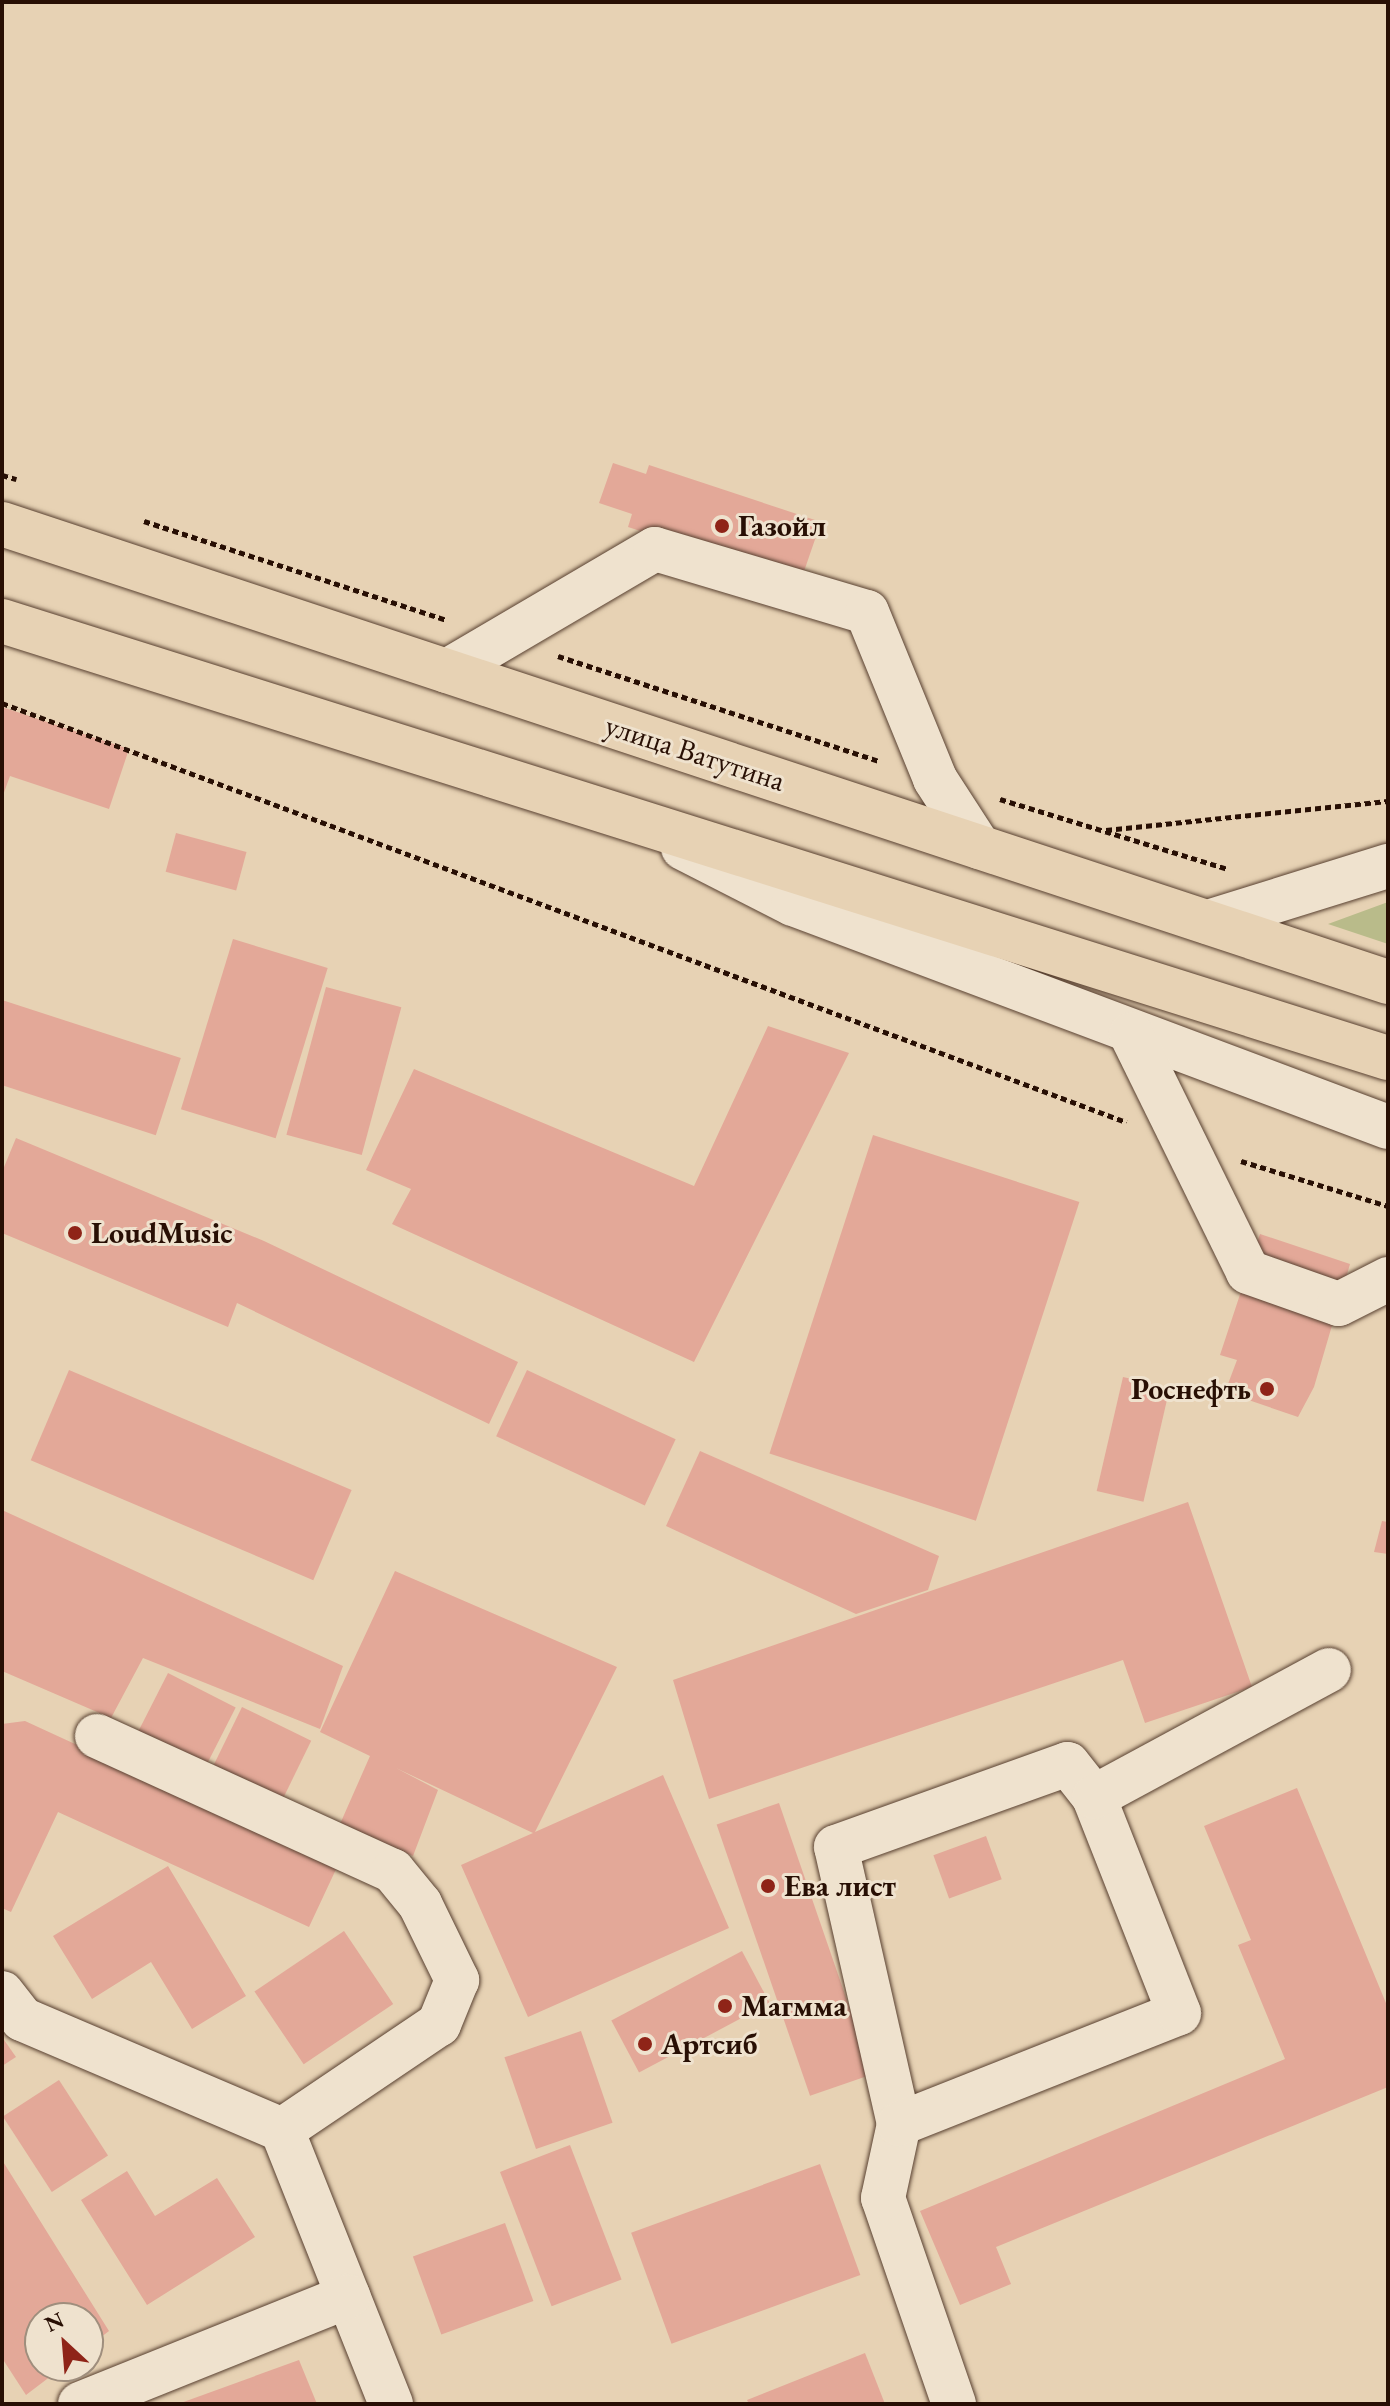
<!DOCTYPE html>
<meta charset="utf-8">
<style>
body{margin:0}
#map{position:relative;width:1390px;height:2406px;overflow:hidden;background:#e7d2b4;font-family:"EB Garamond",serif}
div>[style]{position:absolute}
.green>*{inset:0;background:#b9bb8a}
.building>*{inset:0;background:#e3a898;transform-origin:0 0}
.path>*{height:5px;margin-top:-2.5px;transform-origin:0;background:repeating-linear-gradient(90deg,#280f04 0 6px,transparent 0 10px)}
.roads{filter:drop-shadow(0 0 2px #584030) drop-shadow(0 0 2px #584030)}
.minor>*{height:44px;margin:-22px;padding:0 22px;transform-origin:22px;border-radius:22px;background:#efe2ce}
.major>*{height:44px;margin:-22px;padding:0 22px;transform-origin:22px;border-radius:22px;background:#e7d2b4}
.dots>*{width:22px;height:22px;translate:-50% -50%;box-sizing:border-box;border:4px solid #efe2ce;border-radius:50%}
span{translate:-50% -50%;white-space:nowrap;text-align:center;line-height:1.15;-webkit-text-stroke:6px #efe2ce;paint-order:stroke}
.poi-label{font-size:30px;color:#280f04;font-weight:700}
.left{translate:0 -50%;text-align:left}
.right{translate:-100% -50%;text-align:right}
.street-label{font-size:30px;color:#280f04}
.frame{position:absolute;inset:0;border:4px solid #280f04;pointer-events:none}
.north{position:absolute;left:24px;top:2302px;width:80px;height:80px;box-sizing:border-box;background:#efe2ce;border:2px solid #9f8e7d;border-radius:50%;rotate:334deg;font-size:22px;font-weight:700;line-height:32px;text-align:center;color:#280f04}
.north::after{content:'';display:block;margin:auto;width:28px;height:36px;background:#8f2418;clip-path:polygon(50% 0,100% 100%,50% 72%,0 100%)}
</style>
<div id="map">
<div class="green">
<div style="clip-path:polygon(1388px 902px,1388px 944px,1328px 924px)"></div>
</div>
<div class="building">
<div style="clip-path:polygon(613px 463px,646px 474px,649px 465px,821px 522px,800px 583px,628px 527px,632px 514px,599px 503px)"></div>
<div style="clip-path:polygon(2px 707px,129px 749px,109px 809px,10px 776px,2px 798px)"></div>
<div style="left:176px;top:833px;width:73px;height:40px;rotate:15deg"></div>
<div style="left:233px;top:939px;width:99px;height:178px;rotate:17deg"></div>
<div style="left:326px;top:987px;width:78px;height:153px;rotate:15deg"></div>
<div style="left:2px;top:1000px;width:188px;height:81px;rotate:18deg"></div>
<div style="clip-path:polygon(768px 1026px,849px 1053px,694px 1362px,392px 1224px,411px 1189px,366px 1170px,414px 1069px,694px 1186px)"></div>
<div style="left:873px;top:1135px;width:217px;height:335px;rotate:18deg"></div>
<div style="clip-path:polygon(16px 1138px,264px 1241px,518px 1362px,489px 1424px,237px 1303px,228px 1327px,2px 1233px,2px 1172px)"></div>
<div style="clip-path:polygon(1260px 1234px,1350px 1264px,1314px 1387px,1298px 1417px,1225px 1392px,1237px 1360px,1220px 1355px)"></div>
<div style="left:69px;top:1370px;width:307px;height:98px;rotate:23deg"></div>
<div style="left:527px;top:1370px;width:164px;height:73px;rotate:25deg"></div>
<div style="left:1123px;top:1377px;width:48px;height:117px;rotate:13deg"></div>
<div style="clip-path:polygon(700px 1451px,939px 1556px,928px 1590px,856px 1614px,666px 1526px)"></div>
<div style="clip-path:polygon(1188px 1502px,1252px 1687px,1145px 1723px,1123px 1660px,709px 1799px,673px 1680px)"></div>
<div style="clip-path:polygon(2px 1510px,343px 1666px,320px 1729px,143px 1658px,111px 1718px,2px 1671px)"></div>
<div style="clip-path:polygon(1382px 1521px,1388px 1522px,1388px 1554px,1374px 1552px)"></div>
<div style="clip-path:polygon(395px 1571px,617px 1667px,535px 1832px,663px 1775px,729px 1928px,528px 2017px,461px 1865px,533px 1833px,396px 1768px,438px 1790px,413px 1856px,340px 1824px,370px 1756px,320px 1732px)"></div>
<div style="left:168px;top:1673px;width:76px;height:74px;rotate:27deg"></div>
<div style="left:242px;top:1707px;width:77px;height:74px;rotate:26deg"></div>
<div style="clip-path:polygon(25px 1721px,338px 1865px,309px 1927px,58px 1812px,11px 1912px,2px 1908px,2px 1724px)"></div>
<div style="clip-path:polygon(1297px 1788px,1388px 2008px,1388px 2087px,996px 2247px,1011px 2284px,960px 2305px,920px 2211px,1285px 2059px,1238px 1945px,1251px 1940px,1204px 1826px)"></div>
<div style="left:779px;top:1803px;width:287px;height:66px;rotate:71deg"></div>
<div style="left:986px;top:1836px;width:46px;height:56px;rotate:70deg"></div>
<div style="clip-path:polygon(168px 1866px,246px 1996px,192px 2029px,151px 1962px,92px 1999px,53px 1936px)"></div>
<div style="left:344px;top:1931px;width:88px;height:108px;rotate:56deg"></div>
<div style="left:742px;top:1951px;width:59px;height:148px;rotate:62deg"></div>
<div style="left:581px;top:2031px;width:97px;height:81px;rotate:71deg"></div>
<div style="clip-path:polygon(2px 2037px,16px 2057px,2px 2066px)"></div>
<div style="left:59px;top:2080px;width:90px;height:67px;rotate:57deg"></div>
<div style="left:570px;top:2145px;width:144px;height:75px;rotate:69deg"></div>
<div style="clip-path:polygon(2px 2160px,109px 2331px,88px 2347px,88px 2318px,40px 2318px,40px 2366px,64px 2366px,26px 2395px,2px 2358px)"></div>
<div style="left:820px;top:2164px;width:118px;height:201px;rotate:70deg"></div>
<div style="clip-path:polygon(127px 2171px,155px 2216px,217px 2178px,255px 2237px,147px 2305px,81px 2200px)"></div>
<div style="left:505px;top:2223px;width:83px;height:98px;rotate:70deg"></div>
<div style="clip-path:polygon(865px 2353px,885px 2404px,749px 2404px,747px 2400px)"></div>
<div style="clip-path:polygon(299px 2360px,317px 2404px,178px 2404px)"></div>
</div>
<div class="path">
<div style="left:2px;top:475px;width:15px;rotate:16deg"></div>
<div style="left:144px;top:521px;width:318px;rotate:18.1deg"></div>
<div style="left:558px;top:656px;width:338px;rotate:18.1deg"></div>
<div style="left:2px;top:703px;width:1200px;rotate:20.44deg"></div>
<div style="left:1000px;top:799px;width:238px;rotate:17.1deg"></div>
<div style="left:1106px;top:830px;width:283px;rotate:-5.9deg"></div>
<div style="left:1241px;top:1161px;width:154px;rotate:17deg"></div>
</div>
<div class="roads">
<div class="minor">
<div style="left:447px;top:671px;width:241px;rotate:-30.4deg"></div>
<div style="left:655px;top:549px;width:221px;rotate:16.6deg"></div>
<div style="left:867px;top:612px;width:180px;rotate:67.8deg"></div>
<div style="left:935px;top:779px;width:81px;rotate:57.1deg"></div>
<div style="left:683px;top:848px;width:123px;rotate:27deg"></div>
<div style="left:793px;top:904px;width:635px;rotate:20.55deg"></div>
<div style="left:1208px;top:922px;width:189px;rotate:-17.3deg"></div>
<div style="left:1131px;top:1034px;width:265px;rotate:63.8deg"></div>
<div style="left:1248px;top:1272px;width:96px;rotate:19.4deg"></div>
<div style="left:1339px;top:1304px;width:55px;rotate:-27deg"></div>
<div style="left:97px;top:1736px;width:325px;rotate:24.5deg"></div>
<div style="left:393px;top:1871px;width:43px;rotate:50.7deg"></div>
<div style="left:420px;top:1904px;width:85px;rotate:64deg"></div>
<div style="left:457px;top:1980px;width:48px;rotate:112.2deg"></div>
<div style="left:439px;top:2024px;width:189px;rotate:146deg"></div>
<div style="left:282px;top:2130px;width:295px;rotate:68.3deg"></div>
<div style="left:2px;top:1993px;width:33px;rotate:52deg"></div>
<div style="left:22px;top:2019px;width:283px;rotate:23.1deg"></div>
<div style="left:899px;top:2124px;width:284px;rotate:-102.8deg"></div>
<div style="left:836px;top:1847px;width:246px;rotate:-19.7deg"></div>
<div style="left:1068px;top:1764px;width:42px;rotate:51.8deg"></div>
<div style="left:80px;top:2404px;width:289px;rotate:-21.9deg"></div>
<div style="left:954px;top:2404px;width:218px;rotate:-109deg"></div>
<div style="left:883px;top:2198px;width:76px;rotate:-77.8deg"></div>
<div style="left:899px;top:2124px;width:301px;rotate:-21.6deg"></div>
<div style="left:1179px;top:2013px;width:232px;rotate:-111.5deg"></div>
<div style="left:1094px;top:1797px;width:267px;rotate:-28.4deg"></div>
</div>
<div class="major">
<div style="left:2px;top:524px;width:1460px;rotate:18.29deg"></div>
<div style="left:2px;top:621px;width:1453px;rotate:17.5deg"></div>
</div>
</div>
<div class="dots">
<div style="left:722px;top:526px;background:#8f2418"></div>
<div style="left:75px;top:1233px;background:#8f2418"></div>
<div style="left:1267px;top:1389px;background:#8f2418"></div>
<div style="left:768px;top:1886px;background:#8f2418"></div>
<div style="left:725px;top:2006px;background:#8f2418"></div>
<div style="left:645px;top:2044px;background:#8f2418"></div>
</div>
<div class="poi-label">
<span class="left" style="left:738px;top:526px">Газойл</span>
<span class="left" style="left:91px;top:1233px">LoudMusic</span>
<span class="right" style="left:1251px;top:1389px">Роснефть</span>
<span class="left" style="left:784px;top:1886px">Ева лист</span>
<span class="left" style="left:741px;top:2006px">Магмма</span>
<span class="left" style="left:661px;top:2044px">Артсиб</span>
</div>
<div class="street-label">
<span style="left:695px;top:753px;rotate:18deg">улица Ватутина</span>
</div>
<div class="frame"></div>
<div class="north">N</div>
</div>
